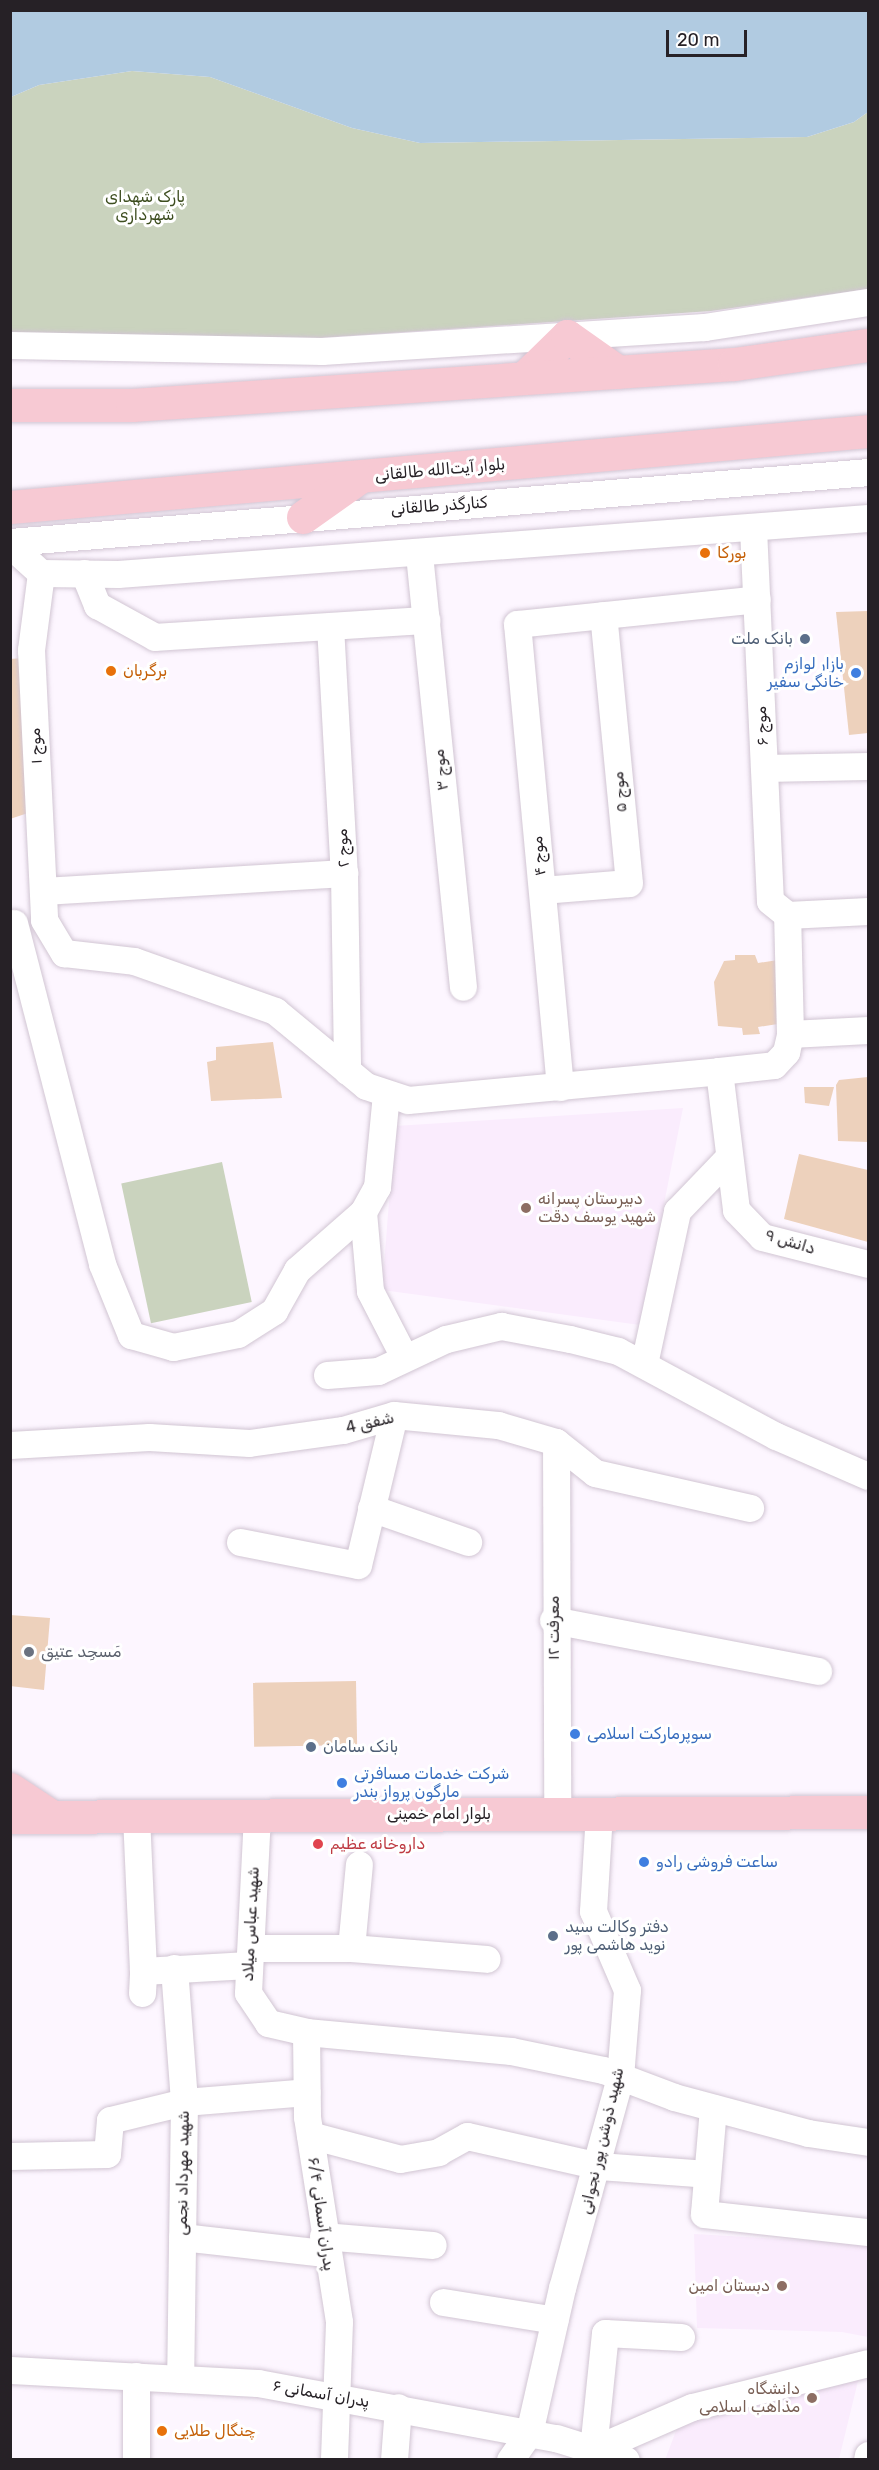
<!DOCTYPE html>
<meta charset="utf-8">
<style>
body{margin:0}
#map{position:relative;width:879px;height:2470px;overflow:hidden;background:#fdf6ff;font-family:Rubik,"Noto Naskh Arabic",sans-serif}
div>[style]{position:absolute}
.built>*{inset:0;background:#faecfd}
.green>*{inset:0;background:#cad3be;transform-origin:0 0}
.water>*{inset:0;background:#b1cbe1}
.building>*{inset:0;background:#edd1bc;transform-origin:0 0}
.roads{filter:drop-shadow(0 0 2px #d1c5d3) drop-shadow(0 0 2px #d1c5d3)}
.minor>*{height:27px;margin:-13.5px;padding:0 13.5px;transform-origin:13.5px;border-radius:13.5px;background:#fff}
.major>*{height:33px;margin:-16.5px;padding:0 16.5px;transform-origin:16.5px;border-radius:16.5px;background:#f7c9d3}
.dots>*{width:16px;height:16px;translate:-50% -50%;box-sizing:border-box;border:3px solid #fff;border-radius:50%}
span{translate:-50% -50%;white-space:nowrap;text-align:center;line-height:1.15;-webkit-text-stroke:6px #fff;paint-order:stroke}
.park-label{font-size:16px;color:#3e4e20}
.street-label{font-size:16px;color:#262126}
.food-label{font-size:16px;color:#c56008}
.left{translate:0 -50%;text-align:left}
.service-label{font-size:16px;color:#4e5e75}
.right{translate:-100% -50%;text-align:right}
.shop-label{font-size:16px;color:#366cbe}
.education-label{font-size:16px;color:#785e54}
.worship-label{font-size:16px;color:#5b616d}
.health-label{font-size:16px;color:#be3a42}
.frame{position:absolute;inset:0;border:12px solid #262126;pointer-events:none}
.scale{position:absolute;left:666px;top:30px;width:81px;height:27px;box-sizing:border-box;border:3px solid #262126;border-top:0;padding-left:8px;font-size:18px;line-height:21px;white-space:nowrap;color:#262126;-webkit-text-stroke:4px #fff;paint-order:stroke}
</style>
<div id="map">
<div class="built">
<div style="clip-path:polygon(683px 1108px,640px 1325px,382px 1290px,395px 1126px)"></div>
<div style="clip-path:polygon(694px 2234px,868px 2244px,868px 2337px,842px 2332px,697px 2328px)"></div>
<div style="clip-path:polygon(860px 2373px,839px 2459px,665px 2460px,679px 2423px)"></div>
</div>
<div class="green">
<div style="clip-path:polygon(132px 71px,210px 77px,352px 128px,420px 143px,807px 137px,854px 122px,868px 112px,868px 289px,711px 311px,246px 343px,11px 335px,11px 97px,39px 85px)"></div>
<div style="left:222px;top:1162px;width:143px;height:103px;rotate:78deg"></div>
</div>
<div class="water">
<div style="clip-path:polygon(11px 10px,868px 11px,868px 112px,854px 122px,807px 137px,420px 143px,352px 128px,210px 77px,132px 71px,39px 85px,11px 97px)"></div>
</div>
<div class="building">
<div style="clip-path:polygon(868px 611px,868px 733px,849px 735px,836px 612px)"></div>
<div style="clip-path:polygon(23px 658px,28px 813px,10px 819px,10px 659px)"></div>
<div style="clip-path:polygon(735px 955px,755px 955px,758px 963px,778px 960px,784px 1023px,758px 1027px,760px 1034px,743px 1035px,742px 1028px,718px 1026px,714px 982px,724px 961px,735px 960px)"></div>
<div style="clip-path:polygon(273px 1042px,282px 1098px,211px 1101px,207px 1062px,216px 1060px,216px 1047px)"></div>
<div style="clip-path:polygon(868px 1077px,868px 1142px,838px 1141px,836px 1085px,839px 1080px)"></div>
<div style="clip-path:polygon(804px 1087px,834px 1087px,829px 1106px,805px 1103px)"></div>
<div style="clip-path:polygon(799px 1154px,868px 1170px,868px 1242px,784px 1219px)"></div>
<div style="clip-path:polygon(10px 1615px,50px 1618px,44px 1690px,10px 1686px)"></div>
<div style="left:356px;top:1681px;width:64px;height:103px;rotate:89deg"></div>
</div>
<div class="roads">
<div class="minor">
<div style="left:10px;top:345px;width:312px;rotate:1.1deg"></div>
<div style="left:322px;top:351px;width:383px;rotate:-3.6deg"></div>
<div style="left:704px;top:327px;width:166px;rotate:-8.7deg"></div>
<div style="left:753px;top:528px;width:373px;rotate:87.4deg"></div>
<div style="left:770px;top:901px;width:22px;rotate:39deg"></div>
<div style="left:10px;top:542px;width:861px;rotate:-4.66deg"></div>
<div style="left:10px;top:545px;width:42px;rotate:42.1deg"></div>
<div style="left:41px;top:573px;width:77px;rotate:0.7deg"></div>
<div style="left:118px;top:574px;width:752px;rotate:-4.27deg"></div>
<div style="left:419px;top:554px;width:435px;rotate:84.2deg"></div>
<div style="left:41px;top:573px;width:78px;rotate:97.4deg"></div>
<div style="left:31px;top:650px;width:270px;rotate:87.2deg"></div>
<div style="left:44px;top:920px;width:39px;rotate:59deg"></div>
<div style="left:64px;top:953px;width:70px;rotate:6.5deg"></div>
<div style="left:134px;top:961px;width:150px;rotate:19.5deg"></div>
<div style="left:275px;top:1011px;width:118px;rotate:39.5deg"></div>
<div style="left:366px;top:1086px;width:44px;rotate:18.4deg"></div>
<div style="left:408px;top:1100px;width:312px;rotate:-5.3deg"></div>
<div style="left:719px;top:1071px;width:140px;rotate:83deg"></div>
<div style="left:736px;top:1210px;width:37px;rotate:46deg"></div>
<div style="left:762px;top:1237px;width:109px;rotate:14.3deg"></div>
<div style="left:84px;top:573px;width:35px;rotate:68deg"></div>
<div style="left:97px;top:605px;width:66px;rotate:28.9deg"></div>
<div style="left:155px;top:637px;width:272px;rotate:-3.6deg"></div>
<div style="left:330px;top:626px;width:247px;rotate:86.8deg"></div>
<div style="left:344px;top:873px;width:198px;rotate:89.1deg"></div>
<div style="left:764px;top:768px;width:104px;rotate:-1.1deg"></div>
<div style="left:542px;top:890px;width:87px;rotate:-4.6deg"></div>
<div style="left:629px;top:883px;width:269px;rotate:-95.5deg"></div>
<div style="left:43px;top:891px;width:302px;rotate:-3.4deg"></div>
<div style="left:14px;top:923px;width:352px;rotate:75.5deg"></div>
<div style="left:102px;top:1264px;width:77px;rotate:67.8deg"></div>
<div style="left:131px;top:1335px;width:44px;rotate:15.9deg"></div>
<div style="left:173px;top:1347px;width:66px;rotate:-11.3deg"></div>
<div style="left:238px;top:1334px;width:43px;rotate:-32.6deg"></div>
<div style="left:274px;top:1311px;width:47px;rotate:-60.7deg"></div>
<div style="left:297px;top:1270px;width:88px;rotate:-41.3deg"></div>
<div style="left:363px;top:1212px;width:29px;rotate:-61deg"></div>
<div style="left:377px;top:1187px;width:94px;rotate:-84.5deg"></div>
<div style="left:790px;top:1034px;width:78px;rotate:-2.9deg"></div>
<div style="left:719px;top:1071px;width:55px;rotate:-6.2deg"></div>
<div style="left:774px;top:1065px;width:18px;rotate:-47deg"></div>
<div style="left:786px;top:1052px;width:18px;rotate:-77deg"></div>
<div style="left:790px;top:1034px;width:119px;rotate:-91.4deg"></div>
<div style="left:787px;top:915px;width:81px;rotate:-2.8deg"></div>
<div style="left:560px;top:1087px;width:465px;rotate:-95.3deg"></div>
<div style="left:517px;top:624px;width:241px;rotate:-5.9deg"></div>
<div style="left:363px;top:1212px;width:79px;rotate:84.9deg"></div>
<div style="left:370px;top:1291px;width:74px;rotate:62.7deg"></div>
<div style="left:644px;top:1364px;width:157px;rotate:-77.8deg"></div>
<div style="left:677px;top:1211px;width:75px;rotate:-46.1deg"></div>
<div style="left:327px;top:1375px;width:51px;rotate:-4.5deg"></div>
<div style="left:378px;top:1371px;width:75px;rotate:-25.2deg"></div>
<div style="left:446px;top:1339px;width:57px;rotate:-13.3deg"></div>
<div style="left:501px;top:1326px;width:70px;rotate:10.7deg"></div>
<div style="left:570px;top:1339px;width:49px;rotate:14deg"></div>
<div style="left:618px;top:1351px;width:179px;rotate:28.3deg"></div>
<div style="left:776px;top:1436px;width:100px;rotate:23.5deg"></div>
<div style="left:556px;top:1442px;width:372px;rotate:89.8deg"></div>
<div style="left:10px;top:1445px;width:139px;rotate:-3.3deg"></div>
<div style="left:149px;top:1437px;width:100px;rotate:3.4deg"></div>
<div style="left:249px;top:1443px;width:95px;rotate:-7.9deg"></div>
<div style="left:343px;top:1430px;width:53px;rotate:-16.4deg"></div>
<div style="left:394px;top:1415px;width:104px;rotate:5.5deg"></div>
<div style="left:498px;top:1425px;width:60px;rotate:16.3deg"></div>
<div style="left:556px;top:1442px;width:50px;rotate:38.5deg"></div>
<div style="left:595px;top:1473px;width:159px;rotate:12.7deg"></div>
<div style="left:371px;top:1508px;width:103px;rotate:19.3deg"></div>
<div style="left:240px;top:1542px;width:120px;rotate:11deg"></div>
<div style="left:358px;top:1565px;width:154px;rotate:-76.5deg"></div>
<div style="left:553px;top:1620px;width:270px;rotate:10.9deg"></div>
<div style="left:257px;top:1815px;width:178px;rotate:92.9deg"></div>
<div style="left:248px;top:1993px;width:36px;rotate:56deg"></div>
<div style="left:268px;top:2023px;width:39px;rotate:13deg"></div>
<div style="left:306px;top:2032px;width:206px;rotate:5.3deg"></div>
<div style="left:511px;top:2051px;width:94px;rotate:11.7deg"></div>
<div style="left:603px;top:2070px;width:76px;rotate:20.8deg"></div>
<div style="left:674px;top:2097px;width:139px;rotate:15deg"></div>
<div style="left:808px;top:2133px;width:61px;rotate:8.5deg"></div>
<div style="left:136px;top:1816px;width:155px;rotate:87.4deg"></div>
<div style="left:251px;top:1948px;width:100px"></div>
<div style="left:351px;top:1948px;width:136px;rotate:4.6deg"></div>
<div style="left:351px;top:1948px;width:84px;rotate:-84.6deg"></div>
<div style="left:174px;top:1968px;width:134px;rotate:85.7deg"></div>
<div style="left:184px;top:2102px;width:277px;rotate:90.8deg"></div>
<div style="left:142px;top:1993px;width:22px;rotate:-87deg"></div>
<div style="left:143px;top:1971px;width:105px;rotate:-3.3deg"></div>
<div style="left:306px;top:2032px;width:85px;rotate:89.3deg"></div>
<div style="left:307px;top:2117px;width:207px;rotate:81.1deg"></div>
<div style="left:339px;top:2322px;width:138px;rotate:92.1deg"></div>
<div style="left:713px;top:2108px;width:106px;rotate:94.9deg"></div>
<div style="left:704px;top:2214px;width:165px;rotate:6.3deg"></div>
<div style="left:310px;top:2135px;width:93px;rotate:14.9deg"></div>
<div style="left:400px;top:2159px;width:39px;rotate:-10deg"></div>
<div style="left:438px;top:2152px;width:33px;rotate:-29deg"></div>
<div style="left:467px;top:2136px;width:135px;rotate:12.8deg"></div>
<div style="left:599px;top:2166px;width:108px;rotate:4.2deg"></div>
<div style="left:10px;top:2156px;width:97px;rotate:-1.2deg"></div>
<div style="left:107px;top:2154px;width:34px;rotate:-85deg"></div>
<div style="left:110px;top:2120px;width:76px;rotate:-13.7deg"></div>
<div style="left:184px;top:2102px;width:123px;rotate:-4.6deg"></div>
<div style="left:323px;top:2236px;width:110px;rotate:4.7deg"></div>
<div style="left:182px;top:2237px;width:144px;rotate:6.4deg"></div>
<div style="left:443px;top:2302px;width:113px;rotate:9.1deg"></div>
<div style="left:681px;top:2337px;width:76px;rotate:-177deg"></div>
<div style="left:605px;top:2333px;width:118px;rotate:95.9deg"></div>
<div style="left:593px;top:2450px;width:108px;rotate:-23.5deg"></div>
<div style="left:692px;top:2407px;width:181px;rotate:-14deg"></div>
<div style="left:10px;top:2370px;width:248px;rotate:3deg"></div>
<div style="left:258px;top:2383px;width:303px;rotate:10.5deg"></div>
<div style="left:556px;top:2438px;width:73px;rotate:17.4deg"></div>
<div style="left:136px;top:2460px;width:84px;rotate:-90deg"></div>
<div style="left:394px;top:2460px;width:53px;rotate:-85.7deg"></div>
<div style="left:510px;top:2460px;width:33px;rotate:-55deg"></div>
<div style="left:529px;top:2433px;width:149px;rotate:-77.2deg"></div>
<div style="left:562px;top:2288px;width:219px;rotate:-74.6deg"></div>
<div style="left:620px;top:2077px;width:87px;rotate:-85.4deg"></div>
<div style="left:627px;top:1990px;width:86px;rotate:-113.3deg"></div>
<div style="left:593px;top:1911px;width:97px;rotate:-86.5deg"></div>
<div style="left:867px;top:2460px;width:5px;rotate:-79deg"></div>
</div>
<div class="major">
<div style="left:524px;top:378px;width:60px;rotate:-44.3deg"></div>
<div style="left:567px;top:336px;width:62px;rotate:35.2deg"></div>
<div style="left:10px;top:405px;width:122px"></div>
<div style="left:132px;top:405px;width:603px;rotate:-3.9deg"></div>
<div style="left:734px;top:364px;width:135px;rotate:-8.1deg"></div>
<div style="left:10px;top:507px;width:861px;rotate:-5.06deg"></div>
<div style="left:303px;top:517px;width:67px;rotate:-35.3deg"></div>
<div style="left:10px;top:1789px;width:49px;rotate:33.4deg"></div>
<div style="left:10px;top:1817px;width:858px;rotate:-0.33deg"></div>
</div>
</div>
<div class="dots">
<div style="left:705px;top:553px;background:#e8710a"></div>
<div style="left:805px;top:639px;background:#5c6f8a"></div>
<div style="left:111px;top:671px;background:#e8710a"></div>
<div style="left:856px;top:673px;background:#3f7fe0"></div>
<div style="left:526px;top:1208px;background:#8d6e63"></div>
<div style="left:29px;top:1652px;background:#6b7280"></div>
<div style="left:575px;top:1734px;background:#3f7fe0"></div>
<div style="left:311px;top:1747px;background:#5c6f8a"></div>
<div style="left:342px;top:1783px;background:#3f7fe0"></div>
<div style="left:318px;top:1844px;background:#e0444e"></div>
<div style="left:644px;top:1862px;background:#3f7fe0"></div>
<div style="left:553px;top:1936px;background:#5c6f8a"></div>
<div style="left:782px;top:2286px;background:#8d6e63"></div>
<div style="left:812px;top:2398px;background:#8d6e63"></div>
<div style="left:162px;top:2431px;background:#e8710a"></div>
</div>
<div class="park-label">
<span style="left:145px;top:206px">پارک شهدای<br>شهرداری</span>
</div>
<div class="street-label">
<span style="left:440px;top:470px;rotate:-5deg">بلوار آیت‌الله طالقانی</span>
<span style="left:439px;top:506px;rotate:-4deg">کنارگذر طالقانی</span>
<span style="left:762px;top:726px;rotate:-93deg">موج ۶</span>
<span style="left:36px;top:746px;rotate:-93deg">موج ۱</span>
<span style="left:441px;top:770px;rotate:-96deg">موج ۳</span>
<span style="left:620px;top:792px;rotate:-95deg">موج ۵</span>
<span style="left:343px;top:848px;rotate:-93deg">موج ۲</span>
<span style="left:539px;top:856px;rotate:-95deg">موج ۴</span>
<span style="left:790px;top:1242px;rotate:17deg">دانش ۹</span>
<span style="left:370px;top:1423px;rotate:-13deg">شفق 4</span>
<span style="left:554px;top:1628px;rotate:-90deg">معرفت ۱۲</span>
<span style="left:439px;top:1814px">بلوار امام خمینی</span>
<span style="left:251px;top:1924px;rotate:-87deg">شهید عباس میلاد</span>
<span style="left:602px;top:2141px;rotate:-77deg">شهید ذوشن پور نجوانی</span>
<span style="left:183px;top:2173px;rotate:-89deg">شهید مهرداد نجمی</span>
<span style="left:321px;top:2214px;rotate:82deg">پدران آسمانی ۶/۴</span>
<span style="left:321px;top:2394px;rotate:10deg">پدران آسمانی ۶</span>
</div>
<div class="food-label">
<span class="left" style="left:717px;top:553px">بورکا</span>
<span class="left" style="left:123px;top:671px">برگربان</span>
<span class="left" style="left:174px;top:2431px">چنگال طلایی</span>
</div>
<div class="service-label">
<span class="right" style="left:793px;top:639px">بانک ملت</span>
<span class="left" style="left:323px;top:1747px">بانک سامان</span>
<span class="left" style="left:565px;top:1936px">دفتر وکالت سید<br>نوید هاشمی پور</span>
</div>
<div class="shop-label">
<span class="right" style="left:844px;top:673px">بازار لوازم<br>خانگی سفیر</span>
<span class="left" style="left:587px;top:1734px">سوپرمارکت اسلامی</span>
<span class="left" style="left:354px;top:1783px">شرکت خدمات مسافرتی<br>مارگون پرواز بندر</span>
<span class="left" style="left:656px;top:1862px">ساعت فروشی رادو</span>
</div>
<div class="education-label">
<span class="left" style="left:538px;top:1208px">دبیرستان پسرانه<br>شهید یوسف دقت</span>
<span class="right" style="left:770px;top:2286px">دبستان امین</span>
<span class="right" style="left:800px;top:2398px">دانشگاه<br>مذاهب اسلامی</span>
</div>
<div class="worship-label">
<span class="left" style="left:41px;top:1652px">مَسجِد عتیق</span>
</div>
<div class="health-label">
<span class="left" style="left:330px;top:1844px">داروخانه عظیم</span>
</div>
<div class="frame"></div>
<div class="scale">20 m</div>
</div>
